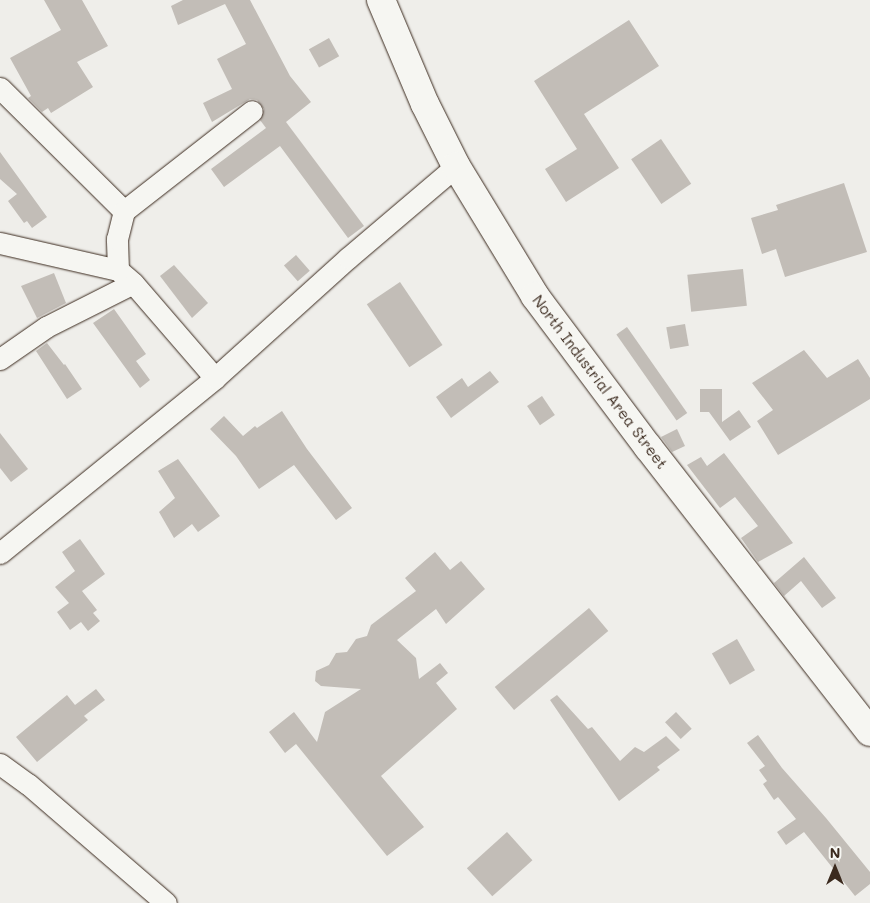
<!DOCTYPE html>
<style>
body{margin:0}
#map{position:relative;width:870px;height:903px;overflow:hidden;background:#efeeea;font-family:Mali,sans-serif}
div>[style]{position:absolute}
.building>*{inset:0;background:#c2bdb7;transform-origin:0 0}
.roads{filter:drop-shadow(0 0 1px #3b2a1e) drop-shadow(0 0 1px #3b2a1e)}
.minor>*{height:21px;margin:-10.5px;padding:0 10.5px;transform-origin:10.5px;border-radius:10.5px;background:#f6f6f2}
.secondary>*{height:28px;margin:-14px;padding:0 14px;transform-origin:14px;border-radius:14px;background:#f6f6f2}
span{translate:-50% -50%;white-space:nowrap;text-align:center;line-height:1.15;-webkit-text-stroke:4px #f6f6f2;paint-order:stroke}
.street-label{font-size:15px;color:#3b2a1e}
.north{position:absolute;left:810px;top:843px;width:50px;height:50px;-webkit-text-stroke:4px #f6f6f2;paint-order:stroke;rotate:0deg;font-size:14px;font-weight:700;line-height:20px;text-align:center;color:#3b2a1e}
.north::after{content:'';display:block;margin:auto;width:18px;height:22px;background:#3b2a1e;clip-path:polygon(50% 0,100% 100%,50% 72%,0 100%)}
</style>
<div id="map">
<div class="building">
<div style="clip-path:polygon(44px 0,82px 0,108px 46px,77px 62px,93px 87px,51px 113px,48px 108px,42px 112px,28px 98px,31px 96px,10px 58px,61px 30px)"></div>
<div style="clip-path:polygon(183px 0,250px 0,290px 76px,311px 102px,286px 122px,364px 226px,348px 238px,280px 146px,224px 187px,211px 169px,266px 128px,260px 120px,264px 109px,257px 100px,250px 99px,212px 122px,203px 103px,232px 89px,217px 59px,246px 44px,225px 4px,178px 25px,171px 6px)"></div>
<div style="clip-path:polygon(629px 20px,659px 66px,584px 114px,619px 168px,566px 202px,545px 169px,577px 149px,534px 81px)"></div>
<div style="left:329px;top:38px;width:21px;height:23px;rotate:61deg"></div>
<div style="left:661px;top:139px;width:54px;height:36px;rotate:56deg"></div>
<div style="clip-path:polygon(0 152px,47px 217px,32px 228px,27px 221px,24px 223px,8px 201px,17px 194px,0 179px)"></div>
<div style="clip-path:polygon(844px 183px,867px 252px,785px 277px,776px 249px,762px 254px,751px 218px,778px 210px,776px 205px)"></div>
<div style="left:296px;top:255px;width:21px;height:16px;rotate:49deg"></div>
<div style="clip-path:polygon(174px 265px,208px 303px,192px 318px,160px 276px)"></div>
<div style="left:743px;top:269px;width:37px;height:56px;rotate:84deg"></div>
<div style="clip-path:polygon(54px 273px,66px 303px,37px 318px,21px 286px)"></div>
<div style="left:400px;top:282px;width:76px;height:40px;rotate:56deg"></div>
<div style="clip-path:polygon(114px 309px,146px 354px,136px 361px,150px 380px,140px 388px,93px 323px)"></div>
<div style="left:685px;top:324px;width:22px;height:19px;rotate:80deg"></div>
<div style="left:627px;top:327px;width:105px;height:13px;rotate:55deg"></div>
<div style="clip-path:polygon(47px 343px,64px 365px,65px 364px,82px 389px,67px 399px,36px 351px)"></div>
<div style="clip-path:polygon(804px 350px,827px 378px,858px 359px,870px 378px,870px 399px,778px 455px,757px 421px,773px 410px,752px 383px)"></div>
<div style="clip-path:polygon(490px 371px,499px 382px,451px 418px,436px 397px,462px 378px,468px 387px)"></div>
<div style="clip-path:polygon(700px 389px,722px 389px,722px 422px,739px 410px,751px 427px,730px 441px,709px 412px,700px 412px)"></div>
<div style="left:542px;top:396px;width:23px;height:18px;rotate:56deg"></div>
<div style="clip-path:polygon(282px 411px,307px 449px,352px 508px,336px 520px,294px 465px,259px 489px,236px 456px,210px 429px,224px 416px,243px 436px,255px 426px,257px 428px)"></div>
<div style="clip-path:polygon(677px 429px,685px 446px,672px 452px,661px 437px)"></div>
<div style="clip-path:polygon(0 433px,28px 469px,11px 482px,0 468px)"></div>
<div style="clip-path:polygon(724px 453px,793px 543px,758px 562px,741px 538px,758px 526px,735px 497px,720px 508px,687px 465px,701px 457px,707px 466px)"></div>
<div style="clip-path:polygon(178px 459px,220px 516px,198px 532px,192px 524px,174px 538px,159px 512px,175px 498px,158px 471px)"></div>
<div style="clip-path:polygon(80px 539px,105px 574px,82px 591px,97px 610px,93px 613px,100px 621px,88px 631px,81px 622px,70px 630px,57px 612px,69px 603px,55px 587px,75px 571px,62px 552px)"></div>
<div style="clip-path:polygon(435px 552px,450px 570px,461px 561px,485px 589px,446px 624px,436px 609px,397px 640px,416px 658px,419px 679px,440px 663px,448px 673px,436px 683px,457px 709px,381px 776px,424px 827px,387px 856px,296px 744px,285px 753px,269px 732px,294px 712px,317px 742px,325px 712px,361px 689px,321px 686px,315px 681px,316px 671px,329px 665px,336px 653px,347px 652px,356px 639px,367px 636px,371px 625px,416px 591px,405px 578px)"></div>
<div style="clip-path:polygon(804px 557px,836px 598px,822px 608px,801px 581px,784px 596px,774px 583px)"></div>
<div style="left:589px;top:608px;width:30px;height:123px;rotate:50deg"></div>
<div style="left:737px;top:639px;width:36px;height:29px;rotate:60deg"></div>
<div style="clip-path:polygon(96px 689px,105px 700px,84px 716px,88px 720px,37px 762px,16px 737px,67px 695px,75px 705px)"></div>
<div style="clip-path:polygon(557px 695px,588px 729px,592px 727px,620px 761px,635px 747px,644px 752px,666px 736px,680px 750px,657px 767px,660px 770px,619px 801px,550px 700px)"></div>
<div style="left:676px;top:712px;width:23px;height:15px;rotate:47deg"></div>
<div style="clip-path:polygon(758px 735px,782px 768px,826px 818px,870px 872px,870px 884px,855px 896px,804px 832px,786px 845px,777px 832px,796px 819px,778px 797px,774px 800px,763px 784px,767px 781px,759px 770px,765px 766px,747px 743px)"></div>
<div style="left:507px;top:832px;width:38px;height:54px;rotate:48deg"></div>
</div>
<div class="roads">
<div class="minor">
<div style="left:0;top:88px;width:175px;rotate:44.8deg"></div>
<div style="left:0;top:243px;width:121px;rotate:12.9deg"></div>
<div style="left:0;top:359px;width:56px;rotate:-34.8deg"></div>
<div style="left:46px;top:327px;width:97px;rotate:-26.8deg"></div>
<div style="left:215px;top:378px;width:125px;rotate:-130.8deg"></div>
<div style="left:133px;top:283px;width:20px;rotate:-139deg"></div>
<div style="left:118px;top:270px;width:31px;rotate:-92deg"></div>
<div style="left:117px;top:239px;width:29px;rotate:-76deg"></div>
<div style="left:124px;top:211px;width:162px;rotate:-38deg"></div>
<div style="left:0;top:553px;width:277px;rotate:-39.1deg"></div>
<div style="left:215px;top:378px;width:179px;rotate:-42.1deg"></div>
<div style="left:348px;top:258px;width:142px;rotate:-40.4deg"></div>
<div style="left:0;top:764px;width:34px;rotate:36deg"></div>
<div style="left:28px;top:784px;width:182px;rotate:40.8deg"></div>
</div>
<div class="secondary">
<div style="left:381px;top:0;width:113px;rotate:67.1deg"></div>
<div style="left:425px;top:104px;width:69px;rotate:63.4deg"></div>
<div style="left:456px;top:166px;width:152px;rotate:58.7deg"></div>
<div style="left:535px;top:296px;width:189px;rotate:53.2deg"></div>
<div style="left:648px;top:447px;width:361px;rotate:52.1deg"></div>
</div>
</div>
<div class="street-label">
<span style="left:600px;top:382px;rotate:53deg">North Industrial Area Street</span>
</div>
<div class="north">N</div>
</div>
